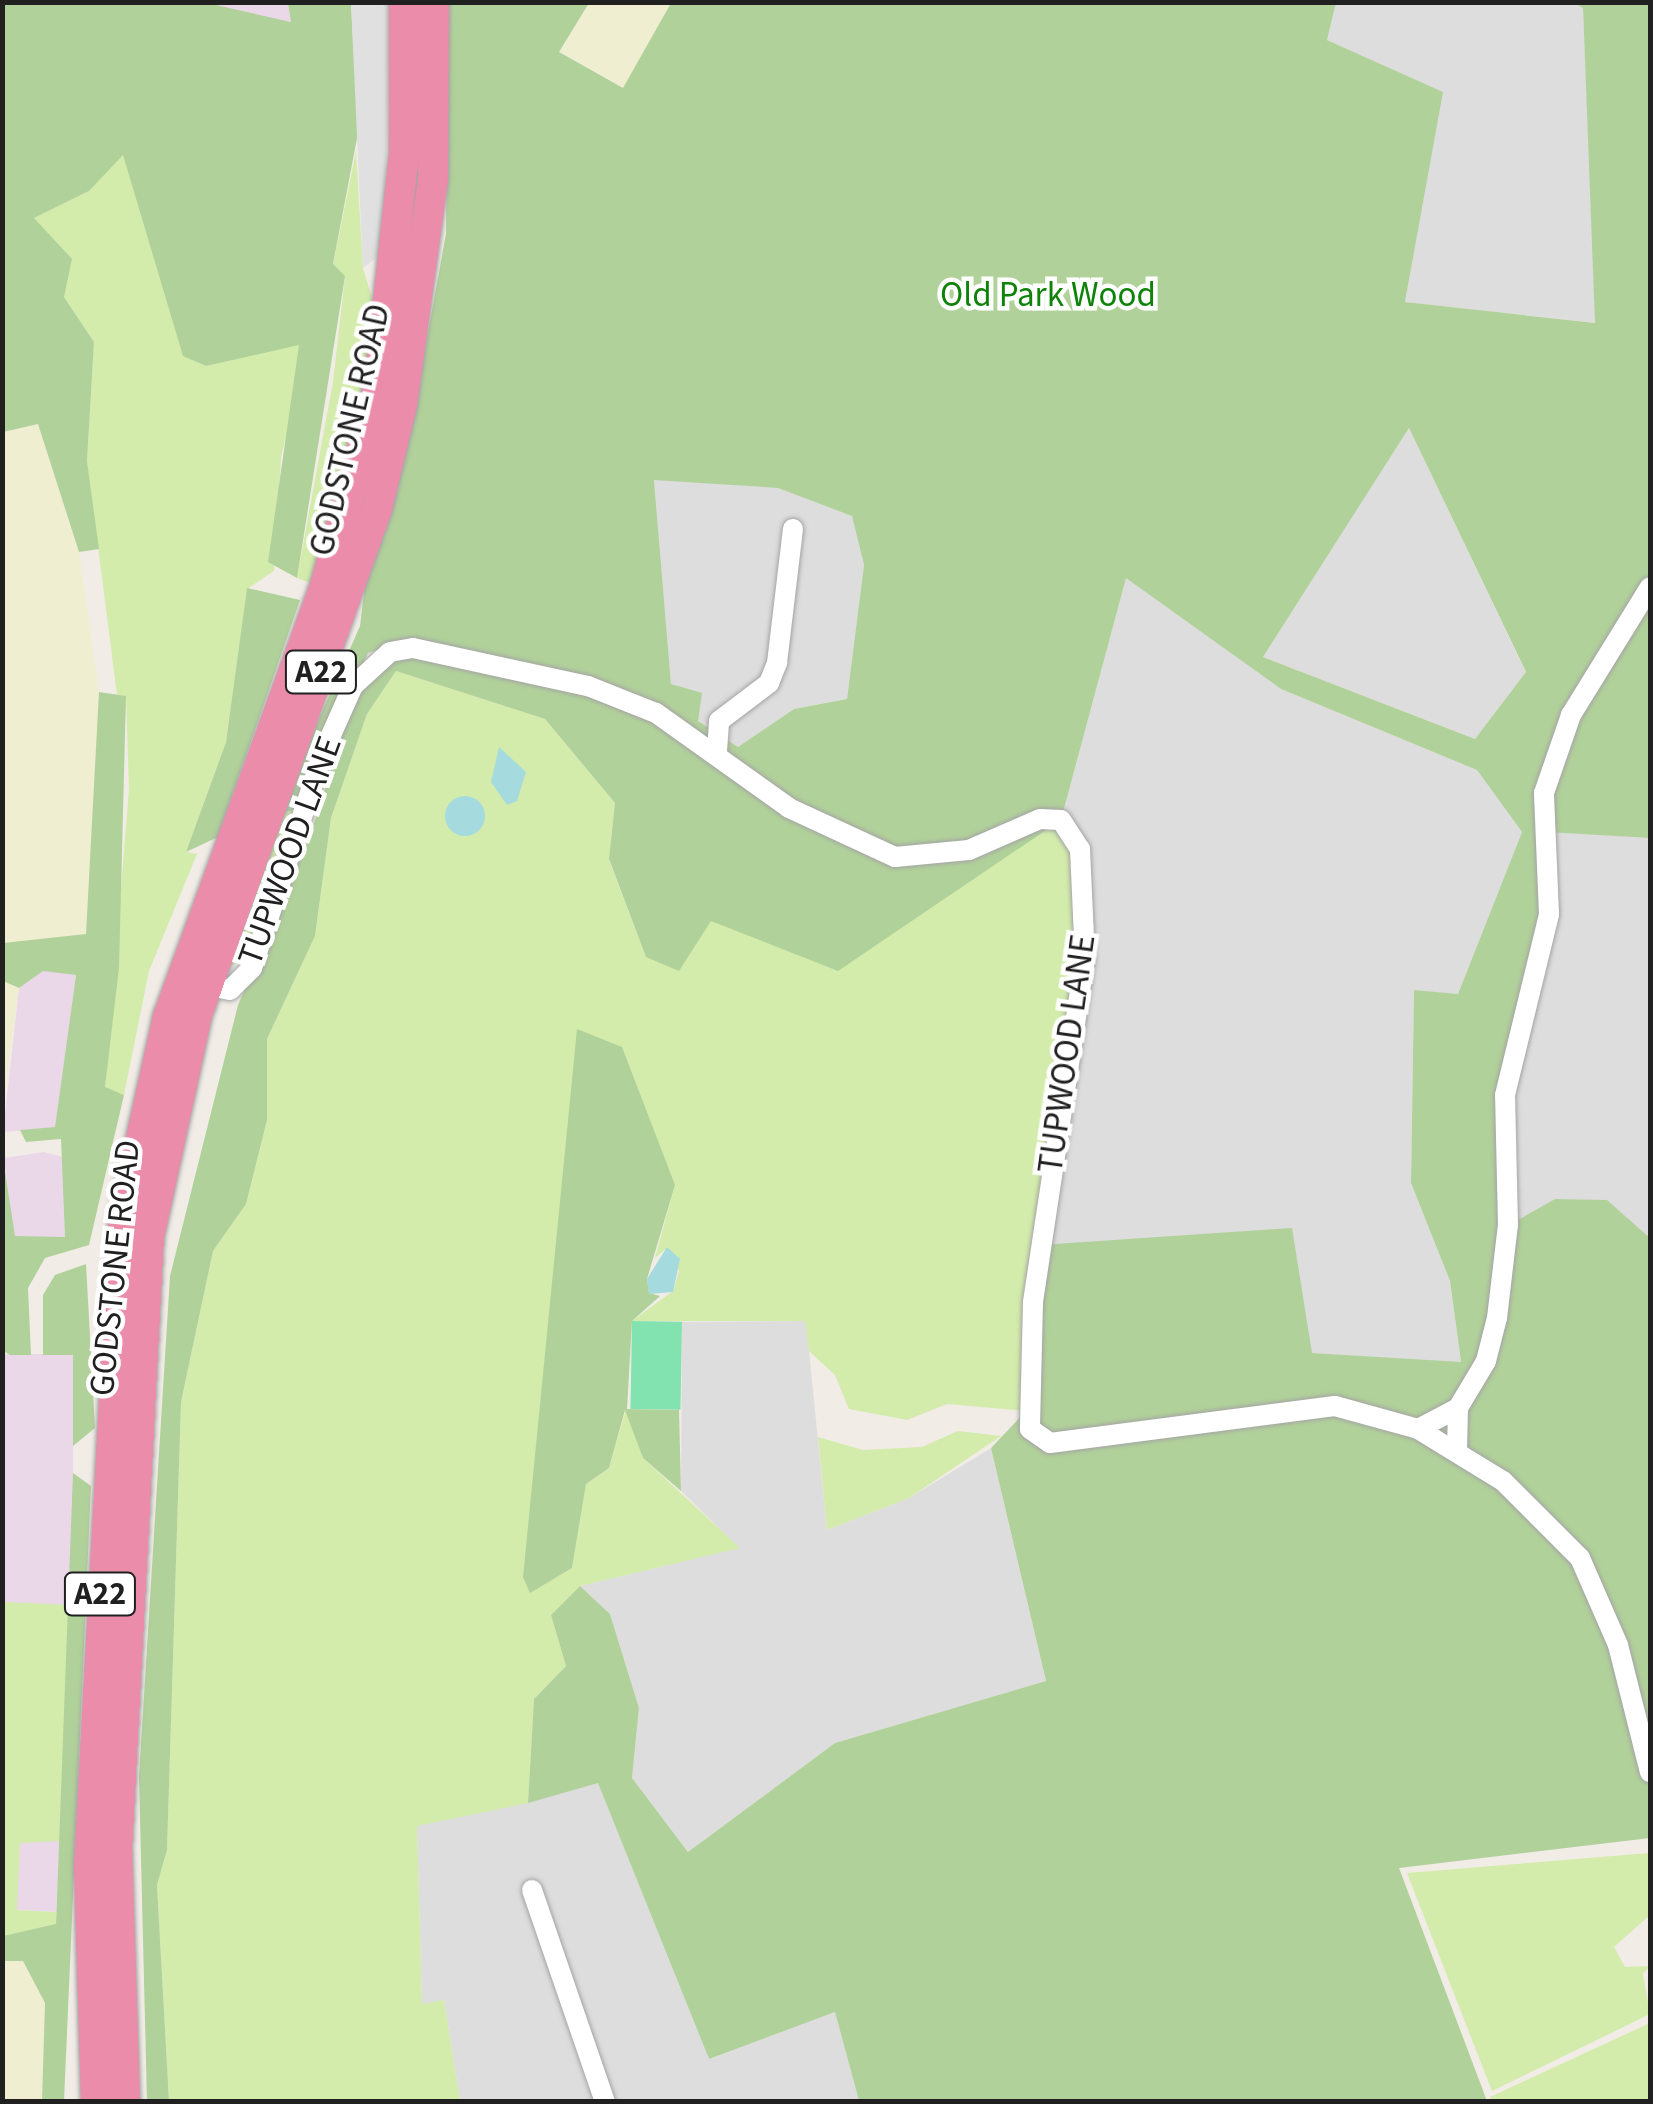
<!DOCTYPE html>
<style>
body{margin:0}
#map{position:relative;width:1653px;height:2104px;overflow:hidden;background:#f1ece6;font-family:"Source Sans 3",sans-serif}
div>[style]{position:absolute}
.residential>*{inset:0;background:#dedddd}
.industrial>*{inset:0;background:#ead8e9;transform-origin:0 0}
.farmland>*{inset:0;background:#f0eed1}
.grass>*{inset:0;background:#d3ecab}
.forest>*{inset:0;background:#b1d19a}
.pitch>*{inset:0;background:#82e2b0;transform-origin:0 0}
.parking>*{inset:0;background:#e0e0e0}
.water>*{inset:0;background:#a5dadf}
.round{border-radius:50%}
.roads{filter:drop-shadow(0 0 2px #a4a4a4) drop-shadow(0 0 2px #a4a4a4)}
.minor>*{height:20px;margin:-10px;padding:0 10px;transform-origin:10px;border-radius:10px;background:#fff}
.highway>*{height:30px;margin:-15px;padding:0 15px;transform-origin:15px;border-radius:15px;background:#ea8caa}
span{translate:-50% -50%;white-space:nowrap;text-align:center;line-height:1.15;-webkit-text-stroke:9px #fff;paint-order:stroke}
.shield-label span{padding:2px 8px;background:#fff;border:2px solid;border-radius:8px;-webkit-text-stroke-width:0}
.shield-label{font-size:32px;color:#202020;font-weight:700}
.park-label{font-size:35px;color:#0e8308}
.street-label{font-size:35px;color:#202020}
.frame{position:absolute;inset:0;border:5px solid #202020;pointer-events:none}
</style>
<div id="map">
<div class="residential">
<div style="clip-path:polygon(1574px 2px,1583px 7px,1596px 323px,1405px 302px,1442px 92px,1327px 40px,1336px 3px)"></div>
<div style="clip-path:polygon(1409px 428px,1526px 673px,1475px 739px,1263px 657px)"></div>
<div style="clip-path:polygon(654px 479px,778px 488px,853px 516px,864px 565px,847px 699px,794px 709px,738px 747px,697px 721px,671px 685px)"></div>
<div style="clip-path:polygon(1126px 577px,1281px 689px,1477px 770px,1522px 832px,1458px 994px,1414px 991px,1411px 1183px,1450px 1281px,1461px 1363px,1312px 1353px,1040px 1245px,1061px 820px)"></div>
<div style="clip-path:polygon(1547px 831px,1650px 838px,1650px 1238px,1606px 1200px,1508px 1225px,1505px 1095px)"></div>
<div style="clip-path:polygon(806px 1321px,827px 1530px,909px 1498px,991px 1448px,1046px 1681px,835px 1743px,688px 1852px,632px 1778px,639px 1708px,610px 1614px,580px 1586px,739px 1548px,681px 1491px,682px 1322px)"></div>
<div style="clip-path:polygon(598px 1782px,709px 2059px,835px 2012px,859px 2101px,460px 2101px,444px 2000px,422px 2005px,417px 1826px)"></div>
</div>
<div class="industrial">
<div style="clip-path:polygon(207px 3px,288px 3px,292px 22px,208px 8px)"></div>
<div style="clip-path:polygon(43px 970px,76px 975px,55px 1128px,3px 1132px,19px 988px)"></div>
<div style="clip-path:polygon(44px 1152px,63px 1157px,65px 1237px,14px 1237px,4px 1158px)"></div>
<div style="left:73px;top:1354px;width:251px;height:70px;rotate:90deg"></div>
<div style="left:60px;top:1841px;width:71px;height:40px;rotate:93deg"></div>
</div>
<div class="farmland">
<div style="clip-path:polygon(589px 3px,671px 3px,623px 89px,559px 52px)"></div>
<div style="clip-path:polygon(38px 424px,79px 552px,99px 692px,97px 797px,86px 935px,3px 943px,3px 432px)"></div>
<div style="clip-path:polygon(2px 981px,19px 988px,3px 1105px,2px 1105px)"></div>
<div style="clip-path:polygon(2px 1961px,23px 1961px,45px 2003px,42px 2101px,3px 2101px)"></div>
</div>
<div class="grass">
<div style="clip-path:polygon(356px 151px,363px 268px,379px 321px,316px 585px,297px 578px,333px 382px,345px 277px,333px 265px)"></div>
<div style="clip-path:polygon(123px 154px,184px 356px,206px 366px,300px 344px,300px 379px,281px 457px,274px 571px,247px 589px,226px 742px,186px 852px,197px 854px,149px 971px,124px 1095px,105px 1088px,129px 789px,126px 696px,117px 695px,87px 461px,94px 342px,64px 297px,34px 218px,89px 191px)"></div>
<div style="clip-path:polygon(396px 671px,545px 719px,615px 803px,609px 860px,646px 957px,711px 921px,1061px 820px,1080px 849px,1085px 958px,1026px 1411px,947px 1404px,907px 1420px,849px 1409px,835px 1375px,809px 1351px,805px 1321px,632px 1321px,673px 1291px,679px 1271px,668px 1247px,655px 1258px,675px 1185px,524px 1577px,531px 1592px,572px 1568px,586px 1484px,609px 1468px,626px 1409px,643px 1458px,740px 1548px,580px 1586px,551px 1615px,566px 1666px,534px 1699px,528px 1803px,417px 1826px,422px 2004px,444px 2000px,460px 2101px,169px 2101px,157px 1885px,167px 1850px,181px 1402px,213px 1251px,246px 1204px,267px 1120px,267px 1039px,315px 936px,331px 818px,367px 714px)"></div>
<div style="clip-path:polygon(298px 809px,244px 962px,231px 965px,226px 957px,277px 814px)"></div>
<div style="clip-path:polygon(958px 1431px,1001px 1436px,909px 1498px,827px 1530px,818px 1437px,863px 1450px,922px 1447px)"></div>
<div style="clip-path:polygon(3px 1602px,74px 1605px,60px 1841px,20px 1843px,17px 1910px,56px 1912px,56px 1925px,3px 1936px)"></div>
<div style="clip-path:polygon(1650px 1853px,1650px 1915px,1614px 1947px,1625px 1967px,1650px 1966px,1643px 1974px,1650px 2014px,1492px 2091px,1407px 1873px)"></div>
<div style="clip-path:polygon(1650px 2023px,1650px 2101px,1491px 2101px,1490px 2097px)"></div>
</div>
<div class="forest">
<div style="clip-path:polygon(2px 3px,207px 3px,291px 22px,288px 3px,351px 3px,358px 133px,333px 264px,345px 276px,297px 578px,268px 562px,299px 345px,206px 366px,183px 356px,123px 155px,89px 191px,34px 218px,72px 259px,64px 297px,94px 342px,87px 461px,99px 549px,79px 552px,38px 424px,3px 432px)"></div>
<div style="clip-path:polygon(evenodd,449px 3px,589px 3px,559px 52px,623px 88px,671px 3px,1336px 3px,1327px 40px,1443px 92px,1405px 302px,1595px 323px,1583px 8px,1574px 3px,1650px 3px,1650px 838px,1547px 832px,1549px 914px,1505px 1096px,1509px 1225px,1555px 1199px,1607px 1200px,1650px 1238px,1650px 1838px,1399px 1868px,1487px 2101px,859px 2101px,835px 2012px,709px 2059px,598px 1783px,528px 1803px,534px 1699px,566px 1666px,551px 1615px,580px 1586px,610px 1614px,639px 1708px,632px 1778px,688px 1852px,835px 1743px,1046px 1681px,991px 1448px,1026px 1411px,1040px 1245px,1292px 1228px,1312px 1353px,1461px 1362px,1450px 1281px,1411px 1183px,1414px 990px,1458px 994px,1522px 832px,1477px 770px,1281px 689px,1126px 578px,1061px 820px,838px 971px,711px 921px,679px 971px,646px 957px,609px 859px,615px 803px,545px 719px,396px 671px,367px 714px,331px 818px,315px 936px,267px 1039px,267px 1120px,246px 1204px,213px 1251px,181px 1402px,167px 1850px,157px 1885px,169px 2101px,147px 2102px,139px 1777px,170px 1276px,238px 1005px,310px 836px,356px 692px,394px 644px,368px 653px,298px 809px,277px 814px,360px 626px,368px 560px,413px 414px,446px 234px,449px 3px,1409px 428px,1526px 672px,1475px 739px,1263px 657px,1409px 428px,449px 3px,654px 480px,778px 488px,852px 516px,864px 565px,847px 699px,794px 709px,738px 747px,698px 721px,702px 693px,671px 684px,654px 480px)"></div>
<div style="clip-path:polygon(247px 588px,300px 600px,218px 837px,186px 852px,226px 742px)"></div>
<div style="clip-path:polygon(99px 692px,126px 696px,119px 968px,105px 1087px,124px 1095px,89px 1245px,45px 1258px,28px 1288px,31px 1355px,10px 1355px,2px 1350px,3px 1158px,15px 1236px,65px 1237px,61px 1139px,26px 1142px,20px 1130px,55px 1127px,76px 975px,43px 971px,19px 988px,3px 981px,3px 943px,86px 934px)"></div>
<div style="clip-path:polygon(577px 1029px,622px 1047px,675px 1185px,647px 1279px,649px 1293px,660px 1296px,632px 1321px,627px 1409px,679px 1410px,681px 1491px,643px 1458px,625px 1410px,609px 1468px,586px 1484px,572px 1568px,530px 1593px,523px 1577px)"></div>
<div style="clip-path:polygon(86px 1264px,95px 1428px,73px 1446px,73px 1355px,43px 1355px,43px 1295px,55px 1275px)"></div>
<div style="clip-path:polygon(73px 1473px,91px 1486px,64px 2101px,42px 2101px,45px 2003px,23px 1961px,3px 1961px,3px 1936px,56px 1924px)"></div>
</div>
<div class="pitch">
<div style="left:632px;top:1321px;width:50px;height:88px;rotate:1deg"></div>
</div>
<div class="parking">
<div style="clip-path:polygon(351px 3px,389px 3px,384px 252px,363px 268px)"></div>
</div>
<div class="water">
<div style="clip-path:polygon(499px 747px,526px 772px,517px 801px,507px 805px,491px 782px)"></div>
<div class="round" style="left:445px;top:796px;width:40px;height:40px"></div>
<div style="clip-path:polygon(667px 1247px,680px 1259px,673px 1292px,649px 1294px,647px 1279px)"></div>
</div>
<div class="roads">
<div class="minor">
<div style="left:717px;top:751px;width:30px;rotate:-86deg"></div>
<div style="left:719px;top:721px;width:63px;rotate:-37.2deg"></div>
<div style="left:769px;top:683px;width:22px;rotate:-68deg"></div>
<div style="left:777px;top:663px;width:135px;rotate:-83.2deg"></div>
<div style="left:208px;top:986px;width:22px;rotate:10deg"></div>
<div style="left:230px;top:990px;width:31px;rotate:-45deg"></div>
<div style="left:252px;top:968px;width:226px;rotate:-71.7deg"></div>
<div style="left:323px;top:753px;width:73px;rotate:-65.9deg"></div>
<div style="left:353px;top:686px;width:50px;rotate:-42.6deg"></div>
<div style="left:390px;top:652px;width:23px;rotate:-10deg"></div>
<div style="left:413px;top:648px;width:179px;rotate:12.3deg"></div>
<div style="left:588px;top:686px;width:73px;rotate:21.7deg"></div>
<div style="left:656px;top:713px;width:163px;rotate:35.5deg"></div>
<div style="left:789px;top:808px;width:117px;rotate:24.8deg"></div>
<div style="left:895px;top:857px;width:74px;rotate:-5.4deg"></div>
<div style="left:969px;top:850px;width:77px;rotate:-23.6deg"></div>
<div style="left:1040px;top:819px;width:21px;rotate:3deg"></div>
<div style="left:1061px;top:820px;width:35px;rotate:57deg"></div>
<div style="left:1080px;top:849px;width:109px;rotate:87.4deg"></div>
<div style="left:1085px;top:958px;width:349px;rotate:98.6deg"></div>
<div style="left:1033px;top:1303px;width:126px;rotate:91.4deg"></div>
<div style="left:1030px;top:1429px;width:24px;rotate:35deg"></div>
<div style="left:1050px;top:1443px;width:287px;rotate:-7.4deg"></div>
<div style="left:1335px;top:1406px;width:86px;rotate:15.5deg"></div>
<div style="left:1418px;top:1429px;width:45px;rotate:-27.7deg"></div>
<div style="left:1458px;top:1408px;width:55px;rotate:-59.2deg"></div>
<div style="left:1486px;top:1361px;width:44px;rotate:-75.7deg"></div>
<div style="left:1497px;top:1318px;width:94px;rotate:-83.3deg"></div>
<div style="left:1508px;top:1225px;width:130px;rotate:-91.3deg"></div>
<div style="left:1505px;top:1095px;width:186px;rotate:-76.3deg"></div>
<div style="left:1549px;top:914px;width:121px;rotate:-92.4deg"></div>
<div style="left:1544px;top:793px;width:83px;rotate:-70.9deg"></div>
<div style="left:1571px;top:715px;width:150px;rotate:-58.3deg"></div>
<div style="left:1418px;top:1429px;width:100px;rotate:31.5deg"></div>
<div style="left:1503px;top:1481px;width:109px;rotate:45deg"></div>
<div style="left:1580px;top:1558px;width:95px;rotate:66.4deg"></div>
<div style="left:1618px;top:1645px;width:131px;rotate:75.9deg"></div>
<div style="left:1457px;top:1451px;width:43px;rotate:-88.7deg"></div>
<div style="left:532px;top:1890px;width:224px;rotate:71deg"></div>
</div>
<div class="highway">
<div style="left:96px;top:2102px;width:236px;rotate:-91.7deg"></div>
<div style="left:89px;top:1866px;width:652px;rotate:-86.92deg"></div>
<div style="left:124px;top:1215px;width:203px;rotate:-77.5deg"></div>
<div style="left:168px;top:1017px;width:459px;rotate:-70deg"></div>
<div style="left:325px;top:586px;width:209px;rotate:-75deg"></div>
<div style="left:379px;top:384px;width:230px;rotate:-83.8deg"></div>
<div style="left:404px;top:155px;width:153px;rotate:-90deg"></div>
<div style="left:125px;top:2102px;width:250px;rotate:-91.8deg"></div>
<div style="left:117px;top:1852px;width:616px;rotate:-87.02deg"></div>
<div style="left:149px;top:1237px;width:227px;rotate:-77.8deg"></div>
<div style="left:197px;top:1015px;width:537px;rotate:-70.42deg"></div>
<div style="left:377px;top:509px;width:107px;rotate:-76.5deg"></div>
<div style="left:402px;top:405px;width:228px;rotate:-82.2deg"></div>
<div style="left:433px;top:179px;width:177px;rotate:-89.7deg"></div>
</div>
</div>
<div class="shield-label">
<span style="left:321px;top:672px">A22</span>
<span style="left:100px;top:1594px">A22</span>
</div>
<div class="park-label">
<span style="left:1048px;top:295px">Old Park Wood</span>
</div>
<div class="street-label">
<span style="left:350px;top:430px;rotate:-77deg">GODSTONE ROAD</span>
<span style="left:290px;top:851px;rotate:-70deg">TUPWOOD LANE</span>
<span style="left:1067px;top:1054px;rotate:-82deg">TUPWOOD LANE</span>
<span style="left:115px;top:1268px;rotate:-84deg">GODSTONE ROAD</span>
</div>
<div class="frame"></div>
</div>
